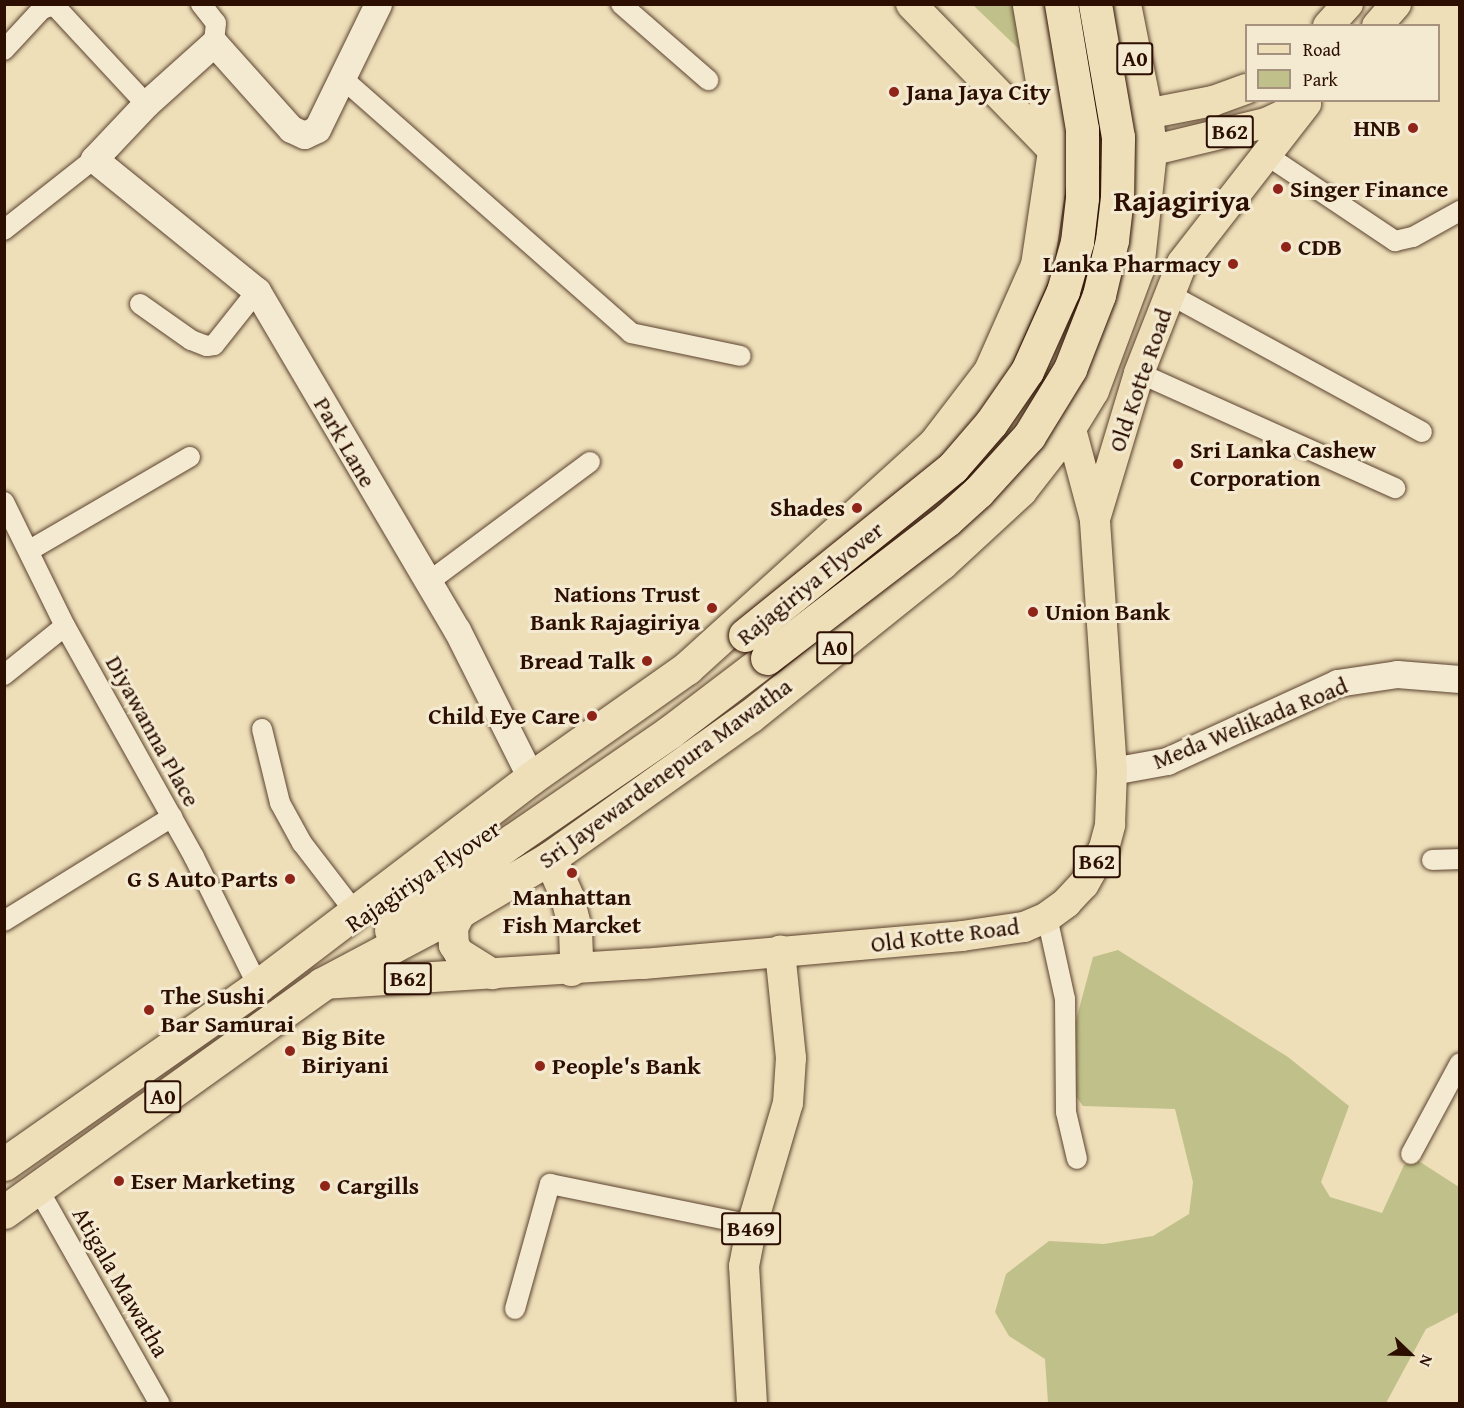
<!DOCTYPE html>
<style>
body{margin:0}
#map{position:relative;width:1464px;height:1408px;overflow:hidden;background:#eedfb9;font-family:"Gentium Book Plus",serif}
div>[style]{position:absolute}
.green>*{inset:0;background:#c0c08a}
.roads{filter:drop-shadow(0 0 2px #5c432f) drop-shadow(0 0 2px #5c432f)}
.street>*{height:20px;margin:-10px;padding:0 10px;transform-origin:10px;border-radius:10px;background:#f4ead2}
.secondary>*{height:27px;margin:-13.5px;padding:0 13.5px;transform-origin:13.5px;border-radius:13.5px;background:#f4ead2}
.primary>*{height:30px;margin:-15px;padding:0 15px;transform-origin:15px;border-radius:15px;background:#eedfb9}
.highway>*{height:33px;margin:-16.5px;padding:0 16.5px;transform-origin:16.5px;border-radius:16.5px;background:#eedfb9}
.bridges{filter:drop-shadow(0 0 2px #2c0f01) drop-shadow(0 0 2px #2c0f01)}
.highway-bridge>*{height:33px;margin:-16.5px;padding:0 16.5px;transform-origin:16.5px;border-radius:16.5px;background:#eedfb9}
.dots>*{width:16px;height:16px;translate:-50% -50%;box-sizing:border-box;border:3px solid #f4ead2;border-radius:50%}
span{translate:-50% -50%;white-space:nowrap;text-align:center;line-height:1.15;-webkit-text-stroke:6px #f4ead2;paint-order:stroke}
.shield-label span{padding:2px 4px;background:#f4ead2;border:2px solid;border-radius:4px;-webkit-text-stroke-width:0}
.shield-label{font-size:22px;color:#2c0f01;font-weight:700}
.poi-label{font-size:24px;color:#2c0f01;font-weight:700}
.left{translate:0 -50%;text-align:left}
.right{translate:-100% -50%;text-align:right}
.street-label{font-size:24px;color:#2c0f01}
.district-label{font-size:30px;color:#2c0f01;font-weight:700}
.frame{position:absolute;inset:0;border:6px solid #2c0f01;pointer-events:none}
.legend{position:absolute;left:1245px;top:24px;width:195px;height:78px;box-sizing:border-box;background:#f4ead2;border:2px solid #a4927e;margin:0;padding:8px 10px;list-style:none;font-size:18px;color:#2c0f01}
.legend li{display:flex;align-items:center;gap:12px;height:30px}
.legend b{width:30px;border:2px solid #a4927e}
.north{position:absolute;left:1380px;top:1324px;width:60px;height:60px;-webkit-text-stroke:4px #f4ead2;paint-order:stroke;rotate:113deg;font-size:16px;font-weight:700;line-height:24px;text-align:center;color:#2c0f01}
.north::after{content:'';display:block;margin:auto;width:21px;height:27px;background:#2c0f01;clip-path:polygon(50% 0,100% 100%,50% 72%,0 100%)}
</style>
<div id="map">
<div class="green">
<div style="clip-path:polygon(973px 5px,1013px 5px,1025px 55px)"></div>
<div style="clip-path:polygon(1118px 950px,1288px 1057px,1349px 1106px,1321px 1182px,1330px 1197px,1382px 1213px,1404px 1165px,1417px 1160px,1459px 1187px,1459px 1312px,1426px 1329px,1386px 1403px,1048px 1403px,1045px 1359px,1009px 1336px,995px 1312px,1006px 1274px,1049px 1241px,1104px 1244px,1153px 1236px,1189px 1214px,1193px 1182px,1175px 1109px,1083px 1106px,1061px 1076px,1093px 957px)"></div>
</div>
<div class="roads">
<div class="street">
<div style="left:201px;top:4px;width:24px;rotate:52deg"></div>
<div style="left:216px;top:23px;width:20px;rotate:96deg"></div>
<div style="left:621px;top:4px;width:116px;rotate:41.1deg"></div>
<div style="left:4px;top:50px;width:56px;rotate:-47.2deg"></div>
<div style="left:42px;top:9px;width:13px;rotate:-18deg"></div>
<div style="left:54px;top:5px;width:135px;rotate:47.1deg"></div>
<div style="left:341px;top:77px;width:387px;rotate:41.4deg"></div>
<div style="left:631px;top:333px;width:112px;rotate:11.8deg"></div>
<div style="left:1268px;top:156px;width:153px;rotate:33.8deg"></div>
<div style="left:1395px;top:241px;width:18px;rotate:-13deg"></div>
<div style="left:1413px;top:237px;width:54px;rotate:-29deg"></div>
<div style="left:4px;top:230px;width:115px;rotate:-38.3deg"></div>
<div style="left:1169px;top:294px;width:288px;rotate:28.6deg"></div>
<div style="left:140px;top:304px;width:62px;rotate:35.2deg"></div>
<div style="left:191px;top:340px;width:17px;rotate:21deg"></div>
<div style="left:207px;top:346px;width:7px;rotate:-8deg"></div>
<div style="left:214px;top:345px;width:69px;rotate:-51.5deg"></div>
<div style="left:1139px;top:373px;width:281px;rotate:24.2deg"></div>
<div style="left:4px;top:502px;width:138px;rotate:63.8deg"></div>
<div style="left:65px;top:626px;width:265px;rotate:60.8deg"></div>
<div style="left:194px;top:857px;width:144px;rotate:63.6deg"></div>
<div style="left:30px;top:550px;width:185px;rotate:-30.2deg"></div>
<div style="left:427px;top:583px;width:203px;rotate:-36.6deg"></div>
<div style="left:4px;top:675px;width:78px;rotate:-38.8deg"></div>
<div style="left:262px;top:729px;width:76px;rotate:76.3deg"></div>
<div style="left:280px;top:803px;width:46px;rotate:61.2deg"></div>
<div style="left:302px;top:843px;width:87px;rotate:52.5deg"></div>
<div style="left:1432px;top:860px;width:28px;rotate:-2deg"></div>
<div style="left:1047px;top:917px;width:84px;rotate:77.6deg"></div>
<div style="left:1065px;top:999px;width:113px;rotate:89.5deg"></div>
<div style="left:1066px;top:1112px;width:48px;rotate:76.8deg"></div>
<div style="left:4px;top:921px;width:198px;rotate:-31.8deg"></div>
<div style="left:1411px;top:1154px;width:103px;rotate:-61.7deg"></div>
<div style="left:37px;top:1187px;width:249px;rotate:60.5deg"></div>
<div style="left:515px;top:1309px;width:130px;rotate:-74.4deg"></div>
<div style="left:550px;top:1184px;width:206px;rotate:11.5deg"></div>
</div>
<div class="secondary">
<div style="left:378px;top:4px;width:139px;rotate:116deg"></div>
<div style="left:317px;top:129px;width:14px;rotate:155deg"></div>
<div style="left:304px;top:135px;width:14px;rotate:-155deg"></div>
<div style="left:291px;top:129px;width:115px;rotate:-131.8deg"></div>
<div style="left:214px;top:43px;width:91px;rotate:138.1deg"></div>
<div style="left:146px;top:104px;width:76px;rotate:133.4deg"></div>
<div style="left:94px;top:159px;width:210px;rotate:39deg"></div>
<div style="left:257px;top:291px;width:394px;rotate:59.5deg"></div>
<div style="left:457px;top:630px;width:165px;rotate:63.4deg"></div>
<div style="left:1112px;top:771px;width:56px;rotate:-10.3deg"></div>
<div style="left:1167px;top:761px;width:187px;rotate:-24.6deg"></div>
<div style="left:1337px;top:683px;width:61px;rotate:-8.5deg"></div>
<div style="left:1397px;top:674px;width:63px;rotate:4.5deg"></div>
</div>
<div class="primary">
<div style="left:911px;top:4px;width:205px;rotate:45.8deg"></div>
<div style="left:1328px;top:26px;width:30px;rotate:-48deg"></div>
<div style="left:1377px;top:26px;width:29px;rotate:-49deg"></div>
<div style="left:1123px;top:123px;width:25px;rotate:-21deg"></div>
<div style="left:1146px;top:114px;width:68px;rotate:-11deg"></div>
<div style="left:1213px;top:101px;width:35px;rotate:-20deg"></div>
<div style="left:1057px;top:151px;width:93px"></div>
<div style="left:1150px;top:151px;width:119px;rotate:-13.6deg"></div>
<div style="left:1266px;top:123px;width:40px;rotate:-25deg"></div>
<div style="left:1095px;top:519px;width:152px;rotate:-73.2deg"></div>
<div style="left:1139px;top:373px;width:118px;rotate:-68.6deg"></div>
<div style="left:1182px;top:263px;width:202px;rotate:-52.1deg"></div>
<div style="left:462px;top:910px;width:20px;rotate:117deg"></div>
<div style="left:453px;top:928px;width:17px;rotate:87deg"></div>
<div style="left:454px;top:945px;width:9px;rotate:58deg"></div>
<div style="left:459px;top:953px;width:40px;rotate:32deg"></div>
<div style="left:322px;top:984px;width:322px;rotate:-3.6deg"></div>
<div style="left:643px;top:964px;width:320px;rotate:-5deg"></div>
<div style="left:962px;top:936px;width:63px;rotate:-8.3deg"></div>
<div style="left:1024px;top:927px;width:25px;rotate:-23deg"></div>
<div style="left:1047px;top:917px;width:24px;rotate:-36deg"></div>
<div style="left:1066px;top:903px;width:26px;rotate:-47deg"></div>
<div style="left:1084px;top:884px;width:41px;rotate:-60.9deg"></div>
<div style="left:1104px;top:848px;width:24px;rotate:-75deg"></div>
<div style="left:1110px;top:825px;width:54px;rotate:-87.9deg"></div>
<div style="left:1112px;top:771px;width:253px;rotate:-93.9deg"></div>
<div style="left:1095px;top:519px;width:96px;rotate:-105deg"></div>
<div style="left:752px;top:1404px;width:138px;rotate:-93.3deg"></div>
<div style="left:744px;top:1266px;width:42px;rotate:-79deg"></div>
<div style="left:752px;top:1225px;width:127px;rotate:-73.6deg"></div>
<div style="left:788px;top:1103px;width:45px;rotate:-86.2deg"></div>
<div style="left:791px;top:1058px;width:108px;rotate:-95.9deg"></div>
</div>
<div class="highway">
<div style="left:550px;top:858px;width:43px;rotate:66.4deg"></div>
<div style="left:567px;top:897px;width:33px;rotate:76deg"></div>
<div style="left:575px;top:929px;width:28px;rotate:88deg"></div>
<div style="left:576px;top:957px;width:13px;rotate:113deg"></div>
<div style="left:391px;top:930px;width:152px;rotate:-36.4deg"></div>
<div style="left:513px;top:840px;width:191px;rotate:-34.5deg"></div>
<div style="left:670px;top:732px;width:122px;rotate:-37.3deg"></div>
<div style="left:4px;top:1164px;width:310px;rotate:-35deg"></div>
<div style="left:258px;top:986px;width:343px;rotate:-37.3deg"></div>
<div style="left:531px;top:778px;width:191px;rotate:-35.2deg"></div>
<div style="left:687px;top:668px;width:335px;rotate:-42.2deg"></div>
<div style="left:935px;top:443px;width:91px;rotate:-52.6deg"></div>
<div style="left:990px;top:371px;width:116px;rotate:-66.1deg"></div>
<div style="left:1037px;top:265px;width:115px;rotate:-81.5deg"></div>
<div style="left:1054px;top:151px;width:149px;rotate:-99.7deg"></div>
<div style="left:4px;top:1212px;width:391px;rotate:-35.6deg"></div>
<div style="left:322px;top:984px;width:158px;rotate:-27.9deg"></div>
<div style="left:462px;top:910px;width:102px;rotate:-30.6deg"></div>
<div style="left:550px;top:858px;width:245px;rotate:-35.4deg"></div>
<div style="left:750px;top:716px;width:245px;rotate:-38.7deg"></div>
<div style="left:941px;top:563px;width:108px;rotate:-42.7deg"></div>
<div style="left:1020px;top:490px;width:81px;rotate:-52deg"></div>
<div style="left:1070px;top:426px;width:42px;rotate:-58.6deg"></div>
<div style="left:1092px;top:390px;width:129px;rotate:-69.6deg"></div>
<div style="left:1137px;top:269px;width:119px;rotate:-83.7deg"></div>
<div style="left:1150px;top:151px;width:37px;rotate:-96deg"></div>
<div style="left:1146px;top:114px;width:112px;rotate:-101.3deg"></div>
</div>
</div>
<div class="bridges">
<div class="highway-bridge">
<div style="left:745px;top:635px;width:267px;rotate:-38.9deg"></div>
<div style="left:953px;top:467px;width:58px;rotate:-49.2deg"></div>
<div style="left:991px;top:423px;width:63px;rotate:-55.3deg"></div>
<div style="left:1027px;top:371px;width:88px;rotate:-65.8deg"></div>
<div style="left:1063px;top:291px;width:51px;rotate:-74.1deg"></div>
<div style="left:1077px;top:242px;width:44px;rotate:-83.5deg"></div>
<div style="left:1082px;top:198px;width:69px;rotate:-90deg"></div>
<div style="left:1082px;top:129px;width:127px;rotate:-99.5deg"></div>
<div style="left:767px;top:658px;width:227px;rotate:-37.5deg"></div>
<div style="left:947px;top:520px;width:42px;rotate:-42.1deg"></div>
<div style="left:978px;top:492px;width:76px;rotate:-47.7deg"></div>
<div style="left:1029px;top:436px;width:79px;rotate:-58.5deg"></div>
<div style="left:1070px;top:369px;width:79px;rotate:-68.6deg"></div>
<div style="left:1099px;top:295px;width:57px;rotate:-76.7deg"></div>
<div style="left:1112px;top:240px;width:43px;rotate:-83.4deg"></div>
<div style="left:1117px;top:197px;width:60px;rotate:-89deg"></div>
<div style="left:1118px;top:137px;width:135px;rotate:-99.8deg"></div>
</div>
</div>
<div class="dots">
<div style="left:894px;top:92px;background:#8f2418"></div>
<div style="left:1413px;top:128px;background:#8f2418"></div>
<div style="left:1278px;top:189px;background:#8f2418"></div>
<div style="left:1286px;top:247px;background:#8f2418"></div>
<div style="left:1233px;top:264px;background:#8f2418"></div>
<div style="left:1178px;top:464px;background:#8f2418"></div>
<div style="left:857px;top:508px;background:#8f2418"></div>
<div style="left:712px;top:608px;background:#8f2418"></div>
<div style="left:1033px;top:612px;background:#8f2418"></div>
<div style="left:647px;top:661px;background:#8f2418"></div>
<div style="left:592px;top:716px;background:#8f2418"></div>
<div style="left:572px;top:873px;background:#8f2418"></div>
<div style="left:290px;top:879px;background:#8f2418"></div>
<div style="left:149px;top:1010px;background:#8f2418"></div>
<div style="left:290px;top:1051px;background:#8f2418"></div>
<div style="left:540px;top:1066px;background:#8f2418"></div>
<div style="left:119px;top:1181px;background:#8f2418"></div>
<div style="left:325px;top:1186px;background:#8f2418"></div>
</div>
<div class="shield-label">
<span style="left:1135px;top:59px">A0</span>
<span style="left:1230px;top:132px">B62</span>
<span style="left:835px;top:648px">A0</span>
<span style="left:1097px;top:862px">B62</span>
<span style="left:408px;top:979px">B62</span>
<span style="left:163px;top:1097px">A0</span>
<span style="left:751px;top:1229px">B469</span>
</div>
<div class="poi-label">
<span class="left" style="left:906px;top:92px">Jana Jaya City</span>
<span class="right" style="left:1401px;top:128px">HNB</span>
<span class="left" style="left:1290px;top:189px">Singer Finance</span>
<span class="left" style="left:1298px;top:247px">CDB</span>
<span class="right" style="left:1221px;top:264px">Lanka Pharmacy</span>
<span class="left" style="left:1190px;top:464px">Sri Lanka Cashew<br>Corporation</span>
<span class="right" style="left:845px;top:508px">Shades</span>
<span class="right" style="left:700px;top:608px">Nations Trust<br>Bank Rajagiriya</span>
<span class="left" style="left:1045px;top:612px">Union Bank</span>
<span class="right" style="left:635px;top:661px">Bread Talk</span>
<span class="right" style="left:580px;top:716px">Child Eye Care</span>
<span class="right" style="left:278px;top:879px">G S Auto Parts</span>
<span style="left:572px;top:911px">Manhattan<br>Fish Marcket</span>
<span class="left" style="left:161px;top:1010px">The Sushi<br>Bar Samurai</span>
<span class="left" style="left:302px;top:1051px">Big Bite<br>Biriyani</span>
<span class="left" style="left:552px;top:1066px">People's Bank</span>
<span class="left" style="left:131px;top:1181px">Eser Marketing</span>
<span class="left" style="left:337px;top:1186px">Cargills</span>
</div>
<div class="street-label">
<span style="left:1140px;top:380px;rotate:-71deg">Old Kotte Road</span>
<span style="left:345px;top:442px;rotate:60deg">Park Lane</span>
<span style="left:810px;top:583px;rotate:-39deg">Rajagiriya Flyover</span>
<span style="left:1250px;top:723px;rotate:-22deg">Meda Welikada Road</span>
<span style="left:153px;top:731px;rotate:61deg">Diyawanna Place</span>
<span style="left:665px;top:773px;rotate:-36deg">Sri Jayewardenepura Mawatha</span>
<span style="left:423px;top:876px;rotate:-34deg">Rajagiriya Flyover</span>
<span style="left:945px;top:935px;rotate:-7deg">Old Kotte Road</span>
<span style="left:121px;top:1282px;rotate:60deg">Atigala Mawatha</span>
</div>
<div class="district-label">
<span style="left:1182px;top:200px">Rajagiriya</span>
</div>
<div class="frame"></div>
<ul class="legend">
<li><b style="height:8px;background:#eedfb9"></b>Road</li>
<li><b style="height:16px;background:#c0c08a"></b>Park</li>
</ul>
<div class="north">N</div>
</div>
